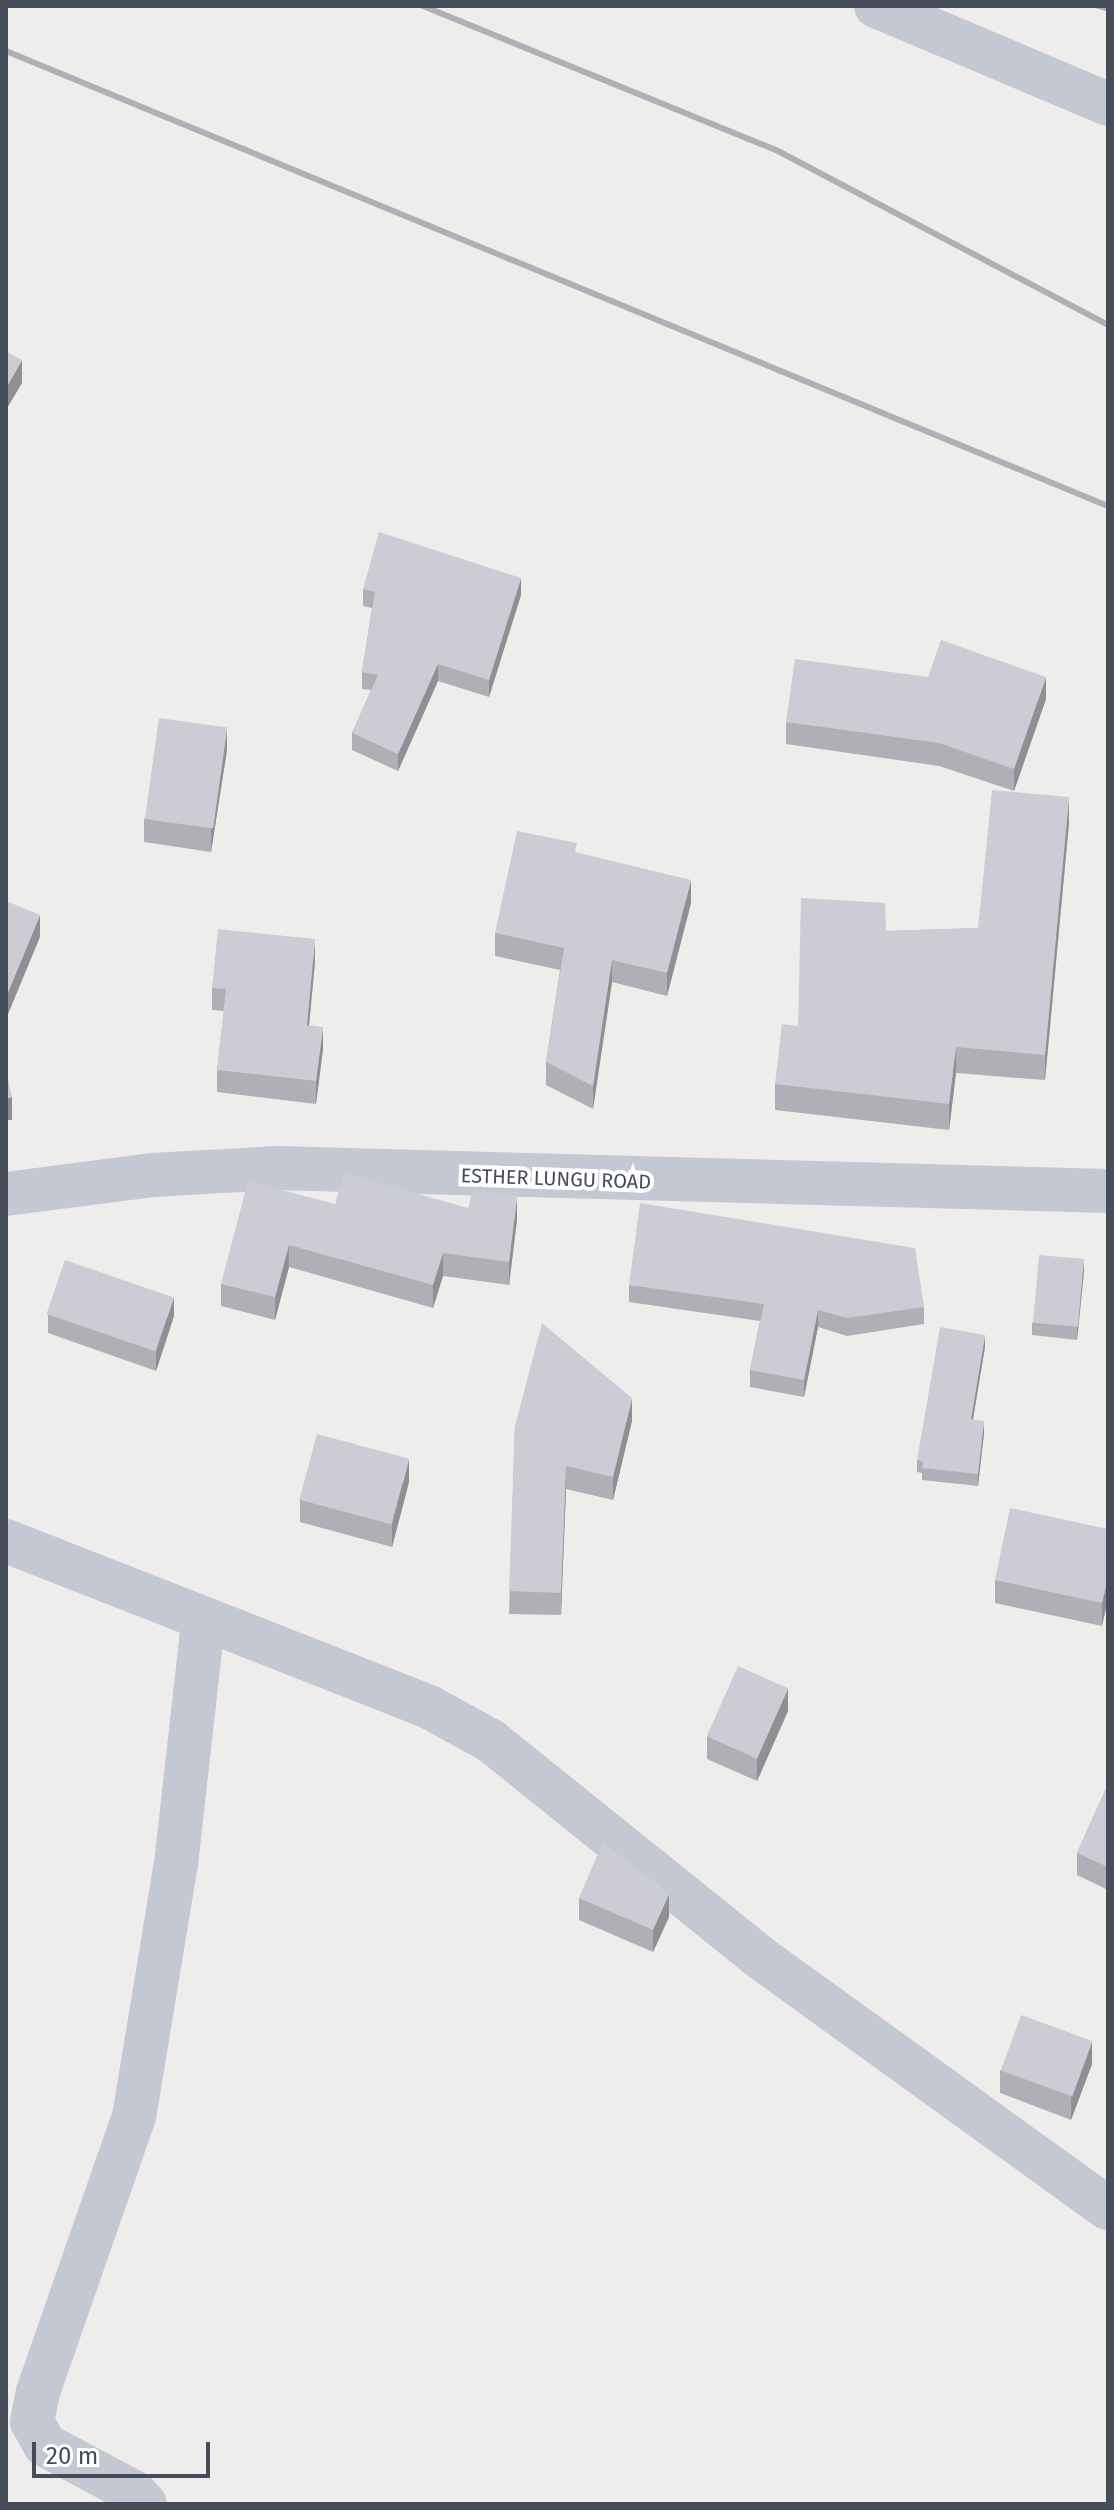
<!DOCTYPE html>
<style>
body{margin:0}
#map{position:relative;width:1114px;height:2510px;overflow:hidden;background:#efedec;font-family:"Fira Sans",sans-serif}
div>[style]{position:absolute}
.minor>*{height:44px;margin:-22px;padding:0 22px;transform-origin:22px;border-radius:22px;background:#c3c8d3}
.rail>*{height:6px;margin:-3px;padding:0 3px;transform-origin:3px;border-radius:3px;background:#afb0b6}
.wall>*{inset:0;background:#afb0b6}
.shaded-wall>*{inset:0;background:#8f9094;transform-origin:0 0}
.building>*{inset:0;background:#cccdd4;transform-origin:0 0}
span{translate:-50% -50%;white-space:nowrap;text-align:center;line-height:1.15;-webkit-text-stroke:8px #fff;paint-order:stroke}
.street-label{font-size:20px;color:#464c58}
.frame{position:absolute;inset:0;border:8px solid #464c58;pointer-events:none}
.scale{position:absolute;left:32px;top:2442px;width:178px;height:36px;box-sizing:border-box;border:4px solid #464c58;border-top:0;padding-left:10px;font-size:24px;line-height:28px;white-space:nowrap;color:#464c58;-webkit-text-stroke:6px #fff;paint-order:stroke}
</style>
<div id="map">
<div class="minor">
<div style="left:876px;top:6px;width:252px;rotate:22.9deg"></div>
<div style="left:6px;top:1194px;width:147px;rotate:-7.4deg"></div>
<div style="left:152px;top:1175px;width:126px;rotate:-3.2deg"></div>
<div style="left:278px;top:1168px;width:830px;rotate:1.59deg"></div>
<div style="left:6px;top:1541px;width:454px;rotate:21.4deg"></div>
<div style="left:429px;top:1707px;width:71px;rotate:28.7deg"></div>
<div style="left:491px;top:1741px;width:343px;rotate:38.8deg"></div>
<div style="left:758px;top:1956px;width:431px;rotate:35.8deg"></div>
<div style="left:145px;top:2504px;width:15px;rotate:-132deg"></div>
<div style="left:135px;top:2493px;width:102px;rotate:-151.9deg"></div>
<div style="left:45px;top:2445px;width:26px;rotate:-119deg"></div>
<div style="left:32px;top:2422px;width:31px;rotate:-79deg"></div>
<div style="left:38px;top:2392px;width:291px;rotate:-70.8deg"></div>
<div style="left:134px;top:2117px;width:256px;rotate:-80.6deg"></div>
<div style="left:176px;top:1864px;width:244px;rotate:-83.6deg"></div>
</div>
<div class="rail">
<div style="left:423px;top:6px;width:383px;rotate:22.2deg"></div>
<div style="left:778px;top:151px;width:373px;rotate:27.8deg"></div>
<div style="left:6px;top:51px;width:1192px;rotate:22.44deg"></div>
</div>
<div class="wall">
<div style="clip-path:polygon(1089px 6px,1108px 6px,1108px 12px)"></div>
<div style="clip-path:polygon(363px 589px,521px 595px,489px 697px,438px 681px,398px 771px,352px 750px,352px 733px,371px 690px,362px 689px,362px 672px,372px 608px,363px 606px)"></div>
<div style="clip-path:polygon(1046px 699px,1014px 791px,939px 766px,786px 744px,786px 722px)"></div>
<div style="clip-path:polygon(227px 750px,211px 852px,144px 842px,144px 819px)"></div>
<div style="clip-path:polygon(1069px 823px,1045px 1080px,956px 1073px,949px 1130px,775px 1110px,775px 1084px,886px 931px,978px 928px)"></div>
<div style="clip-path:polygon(577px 853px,691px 903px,667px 996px,612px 982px,593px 1109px,546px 1085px,546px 1062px,560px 970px,495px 956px,495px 933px)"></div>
<div style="clip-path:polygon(315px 962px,309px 1025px,323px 1049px,316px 1104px,217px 1092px,217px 1070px,224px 1011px,212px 1010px,212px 988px)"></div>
<div style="clip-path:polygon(335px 1204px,468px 1208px,517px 1220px,509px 1285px,443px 1276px,433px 1308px,289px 1267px,275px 1320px,221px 1306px,221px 1284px)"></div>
<div style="clip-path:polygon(1084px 1271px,1077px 1340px,1032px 1335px,1032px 1323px)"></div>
<div style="clip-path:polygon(629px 1285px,924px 1307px,924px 1324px,847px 1336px,818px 1327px,804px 1397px,750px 1387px,750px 1370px,760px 1321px,629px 1302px)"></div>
<div style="clip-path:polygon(48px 1314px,174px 1316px,156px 1371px,48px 1333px)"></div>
<div style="clip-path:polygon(985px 1347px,973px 1419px,984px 1433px,978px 1486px,922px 1480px,922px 1473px,917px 1472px,917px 1460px)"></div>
<div style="clip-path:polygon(632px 1421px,613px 1500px,566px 1489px,561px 1615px,509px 1614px,515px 1426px)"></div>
<div style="clip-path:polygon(409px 1482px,392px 1547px,300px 1522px,300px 1500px)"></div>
<div style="clip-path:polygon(1108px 1529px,1102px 1626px,995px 1603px,995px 1580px)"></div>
<div style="clip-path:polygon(788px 1711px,757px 1781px,707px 1759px,707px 1736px)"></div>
<div style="clip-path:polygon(1108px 1784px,1108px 1890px,1077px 1875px,1077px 1853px)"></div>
<div style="clip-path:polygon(579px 1898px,669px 1917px,653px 1952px,579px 1920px)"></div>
<div style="clip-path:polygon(1092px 2064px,1071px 2120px,1000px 2093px,1000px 2070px)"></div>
</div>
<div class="shaded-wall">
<div style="clip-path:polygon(22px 360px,22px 383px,6px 410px,6px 388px)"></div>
<div style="clip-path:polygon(521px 578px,521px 595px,489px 697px,489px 680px)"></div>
<div style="clip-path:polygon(438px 664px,438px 681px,398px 771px,398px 754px)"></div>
<div style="clip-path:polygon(1046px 677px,1046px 699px,1014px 791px,1014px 769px)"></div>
<div style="clip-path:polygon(227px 728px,227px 750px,211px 852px,211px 829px)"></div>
<div style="clip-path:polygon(1069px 797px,1069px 823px,1045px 1080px,1045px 1055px)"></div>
<div style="clip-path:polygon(691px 880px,691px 903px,667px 996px,667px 973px)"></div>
<div style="clip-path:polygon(40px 915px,40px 937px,6px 1019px,6px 997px)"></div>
<div style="clip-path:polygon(315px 939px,315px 962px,307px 1047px,307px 1025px)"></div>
<div style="clip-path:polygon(612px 960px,612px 982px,593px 1109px,593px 1086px)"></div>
<div style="clip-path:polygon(323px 1027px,323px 1049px,316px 1104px,316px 1081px)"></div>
<div style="clip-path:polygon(956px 1047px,956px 1073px,949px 1130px,949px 1104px)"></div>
<div style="left:12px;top:1097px;width:23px;height:6px;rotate:90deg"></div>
<div style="clip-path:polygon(517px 1197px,517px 1220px,509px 1285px,509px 1262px)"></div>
<div style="clip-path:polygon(289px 1245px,289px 1267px,275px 1320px,275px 1297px)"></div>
<div style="clip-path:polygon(443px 1253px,443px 1276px,433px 1308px,433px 1285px)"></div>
<div style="clip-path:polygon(1084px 1259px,1084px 1271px,1077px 1340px,1077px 1328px)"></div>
<div style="clip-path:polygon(174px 1297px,174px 1316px,156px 1371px,156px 1352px)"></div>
<div style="clip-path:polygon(818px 1310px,818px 1327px,804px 1397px,804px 1380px)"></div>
<div style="clip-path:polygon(985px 1335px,985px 1347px,971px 1431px,971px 1419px)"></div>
<div style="clip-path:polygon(632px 1398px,632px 1421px,613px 1500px,613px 1477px)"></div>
<div style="clip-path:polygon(984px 1421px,984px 1433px,978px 1486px,978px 1474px)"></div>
<div style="clip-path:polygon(409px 1459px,409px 1482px,392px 1547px,392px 1525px)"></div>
<div style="clip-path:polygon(566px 1466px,566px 1489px,561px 1615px,561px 1593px)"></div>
<div style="clip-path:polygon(1108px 1577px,1108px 1600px,1102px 1626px,1102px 1603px)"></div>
<div style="clip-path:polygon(788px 1688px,788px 1711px,757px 1781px,757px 1759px)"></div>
<div style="clip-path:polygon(669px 1894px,669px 1917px,653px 1952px,653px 1930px)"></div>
<div style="clip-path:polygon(1092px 2041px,1092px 2064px,1071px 2120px,1071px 2098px)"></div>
</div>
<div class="building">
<div style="clip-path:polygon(6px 351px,22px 360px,6px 388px)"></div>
<div style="clip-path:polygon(379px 532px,521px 578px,489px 680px,438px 664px,398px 754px,352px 733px,378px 675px,362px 672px,375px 592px,363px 589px)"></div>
<div style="clip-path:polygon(941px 640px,1046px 677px,1014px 769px,939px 743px,786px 722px,795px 659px,928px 677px)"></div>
<div style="left:159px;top:718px;width:69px;height:102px;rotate:8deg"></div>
<div style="clip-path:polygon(992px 790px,1069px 797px,1045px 1055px,956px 1047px,949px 1104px,775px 1084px,782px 1024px,798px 1026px,801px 898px,885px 903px,886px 931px,978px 928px)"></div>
<div style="clip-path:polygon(517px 831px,577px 843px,575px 852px,691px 880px,667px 973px,612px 960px,593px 1086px,546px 1062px,564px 948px,495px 933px)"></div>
<div style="clip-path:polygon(6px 901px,40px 915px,6px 997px)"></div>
<div style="clip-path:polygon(218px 929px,315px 939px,307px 1025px,323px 1027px,316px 1081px,217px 1070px,226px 989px,212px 988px)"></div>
<div style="clip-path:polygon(6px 1070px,12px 1097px,6px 1099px)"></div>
<div style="clip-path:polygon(344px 1173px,468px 1208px,473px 1189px,517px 1197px,509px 1262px,443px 1253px,433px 1285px,289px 1245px,275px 1297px,221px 1284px,248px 1181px,335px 1204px)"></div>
<div style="clip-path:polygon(640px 1203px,915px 1248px,924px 1307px,847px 1318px,818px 1310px,804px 1380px,750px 1370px,764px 1304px,629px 1285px)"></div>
<div style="left:1039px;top:1255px;width:45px;height:68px;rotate:5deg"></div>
<div style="left:65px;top:1260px;width:115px;height:57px;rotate:19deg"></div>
<div style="clip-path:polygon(542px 1323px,632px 1398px,613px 1477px,566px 1466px,561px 1593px,509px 1591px,515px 1426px)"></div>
<div style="clip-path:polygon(940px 1327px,985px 1335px,971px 1419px,984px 1421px,978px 1474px,922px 1468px,923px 1461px,917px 1460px)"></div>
<div style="left:317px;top:1434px;width:95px;height:68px;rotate:15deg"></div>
<div style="clip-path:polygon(1010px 1508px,1108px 1529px,1108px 1577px,1102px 1603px,995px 1580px)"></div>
<div style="left:738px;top:1666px;width:55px;height:77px;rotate:24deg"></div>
<div style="clip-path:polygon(1108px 1784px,1108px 1867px,1077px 1853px)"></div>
<div style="clip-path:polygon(603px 1842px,669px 1894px,653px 1930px,579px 1898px)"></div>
<div style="left:1021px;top:2015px;width:76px;height:59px;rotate:20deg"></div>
</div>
<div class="street-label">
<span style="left:556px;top:1179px;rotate:2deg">ESTHER LUNGU ROAD</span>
</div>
<div class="frame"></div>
<div class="scale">20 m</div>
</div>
